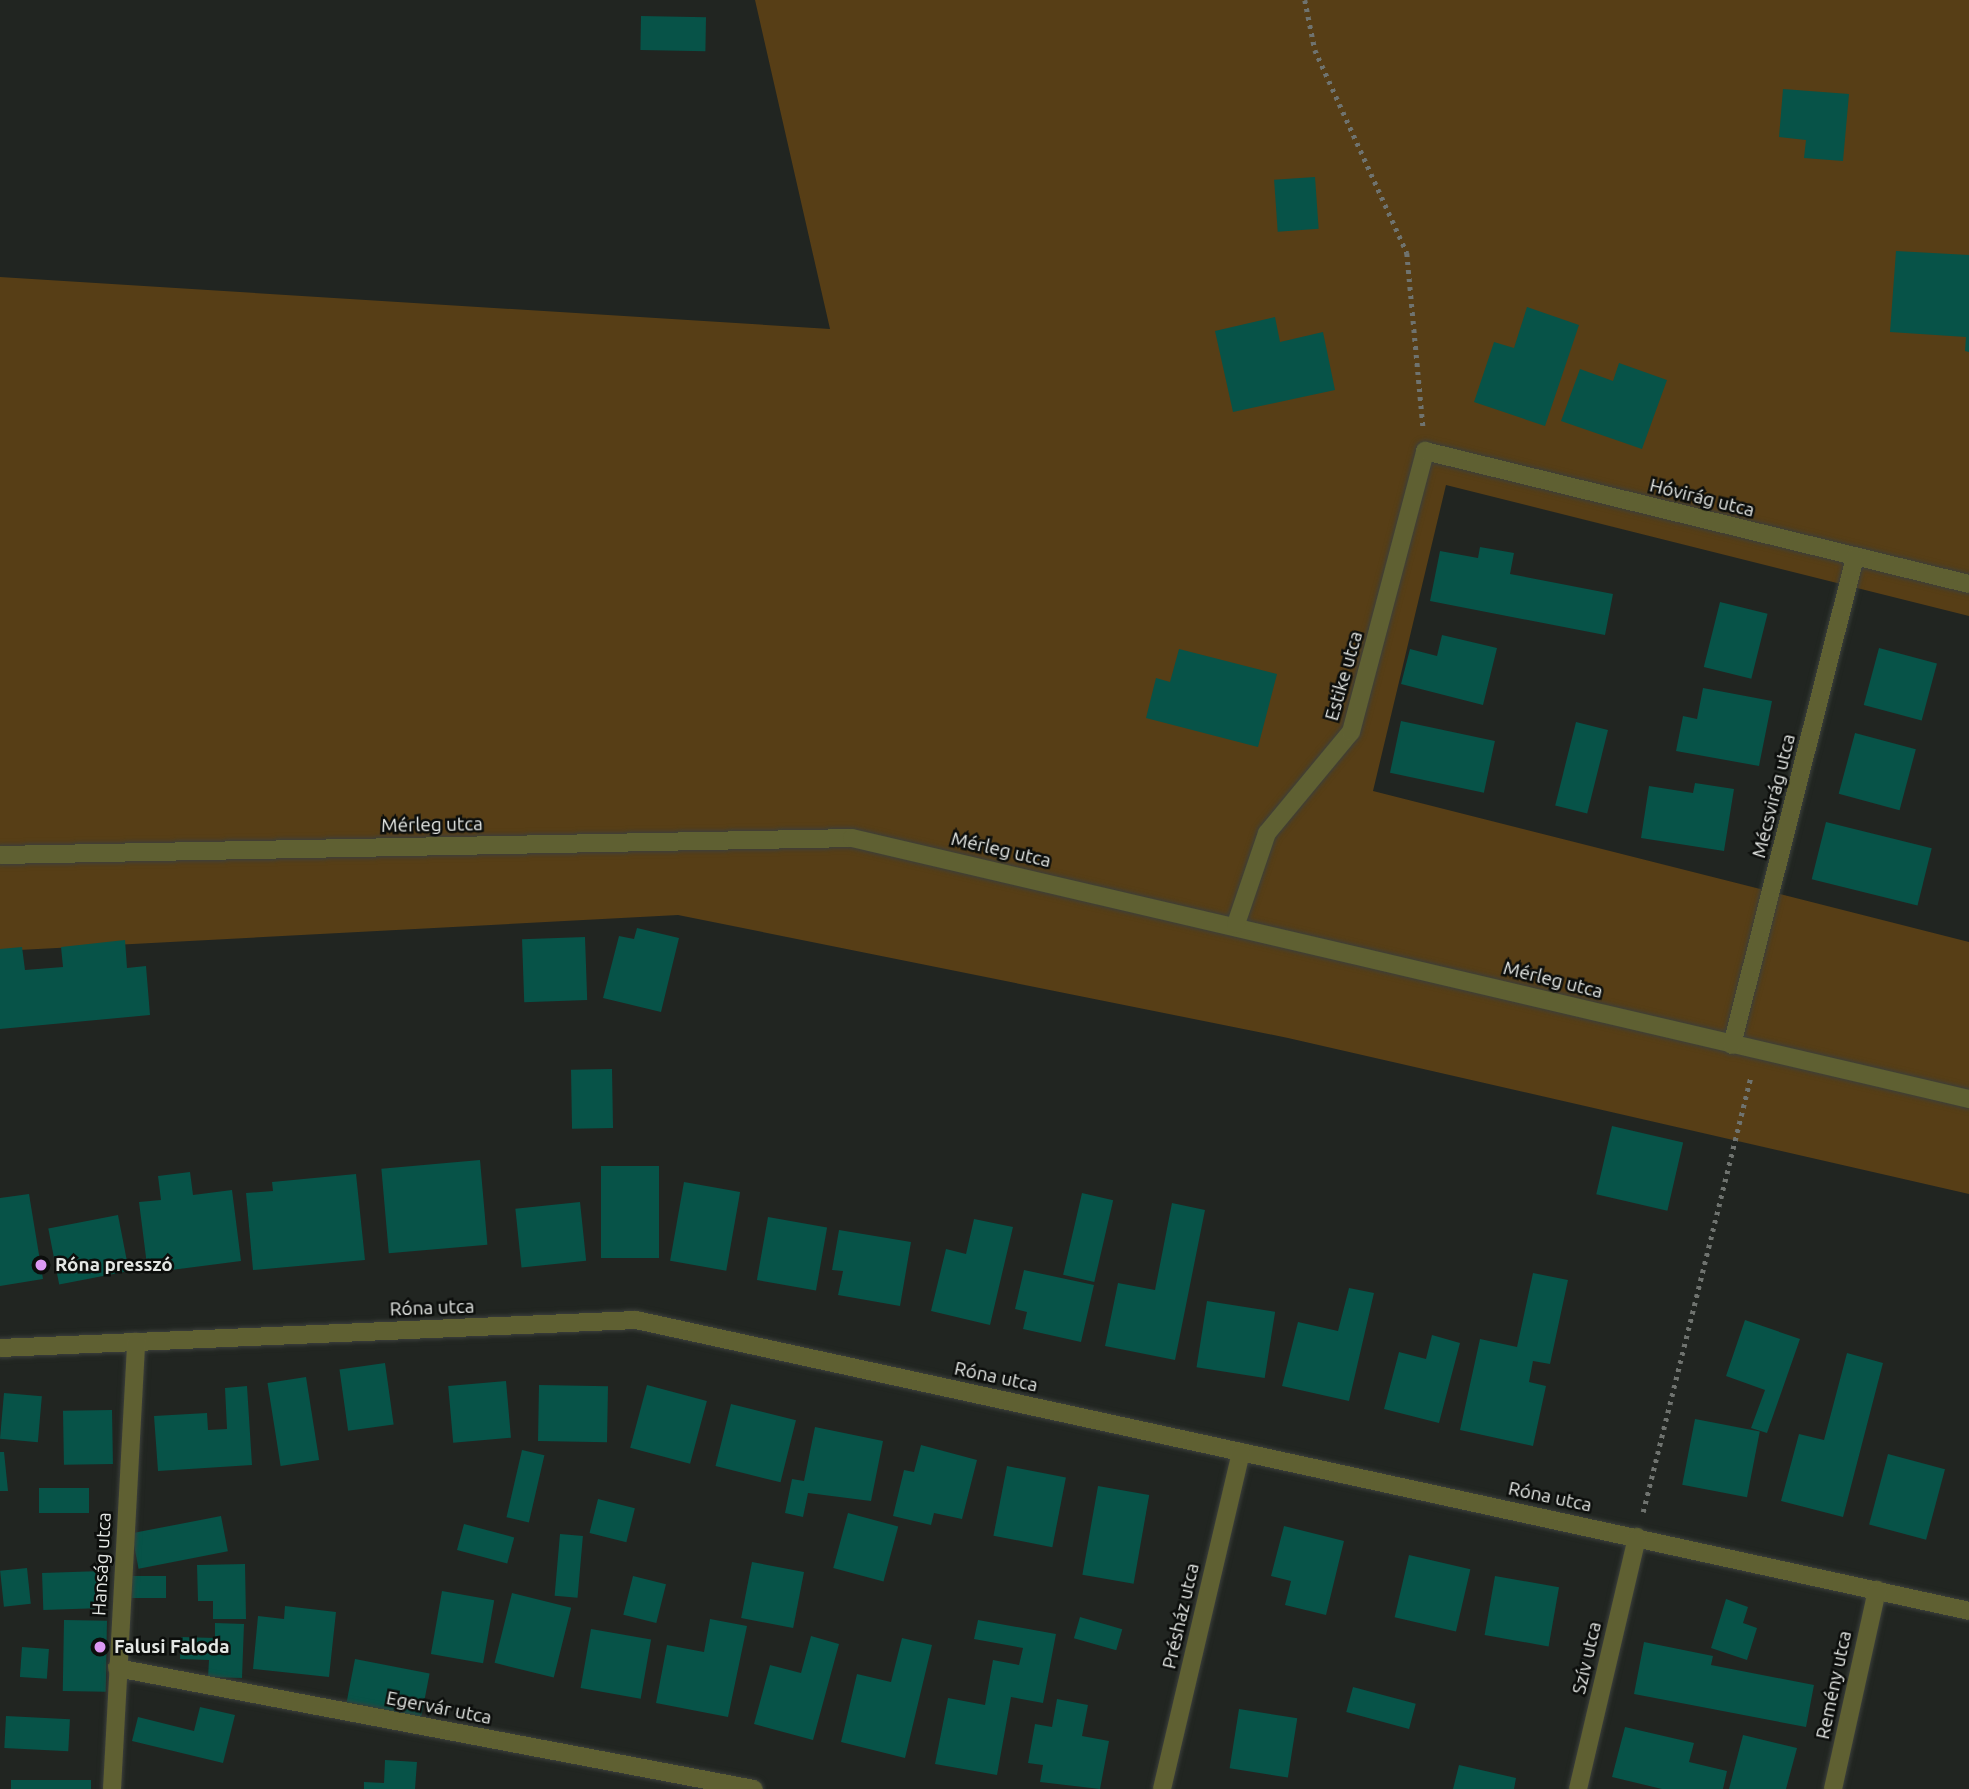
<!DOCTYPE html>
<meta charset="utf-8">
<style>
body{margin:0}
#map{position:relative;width:1969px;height:1789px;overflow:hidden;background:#212521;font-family:Ubuntu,sans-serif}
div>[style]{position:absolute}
.green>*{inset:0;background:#573e16}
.building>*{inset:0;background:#075348;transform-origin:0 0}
.path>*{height:4.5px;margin-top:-2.25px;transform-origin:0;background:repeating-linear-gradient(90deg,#6f736f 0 3.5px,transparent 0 8.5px)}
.roads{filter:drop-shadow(0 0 2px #3c403c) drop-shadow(0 0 2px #3c403c)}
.minor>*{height:18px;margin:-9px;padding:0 9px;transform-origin:9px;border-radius:9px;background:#5f6032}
.dots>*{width:19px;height:19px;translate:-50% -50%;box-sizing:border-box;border:4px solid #0c0e0c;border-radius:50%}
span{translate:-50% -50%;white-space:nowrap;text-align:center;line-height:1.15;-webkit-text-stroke:5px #0c0e0c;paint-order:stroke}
.street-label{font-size:19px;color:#e4e7e4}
.poi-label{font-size:19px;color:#e4e7e4;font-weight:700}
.left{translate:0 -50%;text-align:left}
</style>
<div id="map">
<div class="green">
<div style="clip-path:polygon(755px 0,1969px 0,1969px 616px,1446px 485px,1373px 791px,1969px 942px,1969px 1194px,1288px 1038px,678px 915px,0 951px,0 277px,830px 329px)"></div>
</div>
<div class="building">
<div style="left:641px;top:16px;width:65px;height:34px;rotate:1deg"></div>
<div style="clip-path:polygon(1783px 89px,1849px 94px,1843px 161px,1804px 158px,1806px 140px,1779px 137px)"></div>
<div style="left:1315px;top:177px;width:52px;height:41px;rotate:86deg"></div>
<div style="clip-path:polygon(1896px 251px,1969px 255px,1969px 352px,1965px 351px,1966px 337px,1890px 332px)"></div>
<div style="clip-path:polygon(1527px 307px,1579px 325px,1545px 426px,1474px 402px,1494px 342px,1514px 348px)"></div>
<div style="clip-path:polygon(1275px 317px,1280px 342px,1323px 332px,1335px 390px,1233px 412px,1215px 331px)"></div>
<div style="clip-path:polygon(1619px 363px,1667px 380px,1642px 449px,1561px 421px,1580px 369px,1613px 381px)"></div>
<div style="clip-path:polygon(1480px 547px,1514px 553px,1510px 574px,1613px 594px,1605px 635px,1430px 601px,1440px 551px,1478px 558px)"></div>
<div style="left:1720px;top:602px;width:49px;height:67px;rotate:14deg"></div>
<div style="clip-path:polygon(1442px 635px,1497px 648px,1483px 705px,1401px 684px,1410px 649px,1437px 656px)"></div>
<div style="left:1879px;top:648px;width:60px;height:59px;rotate:15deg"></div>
<div style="clip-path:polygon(1179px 649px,1277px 674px,1258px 747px,1146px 718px,1156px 678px,1170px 682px)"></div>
<div style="clip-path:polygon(1703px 688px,1772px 701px,1759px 766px,1676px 751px,1683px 716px,1697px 719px)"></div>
<div style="left:1401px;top:721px;width:96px;height:53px;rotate:12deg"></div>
<div style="left:1576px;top:722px;width:33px;height:86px;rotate:14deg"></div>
<div style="left:1855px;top:733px;width:63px;height:63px;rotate:15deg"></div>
<div style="clip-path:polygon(1695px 783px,1734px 789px,1724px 851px,1641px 838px,1649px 786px,1693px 793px)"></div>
<div style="left:1826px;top:822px;width:109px;height:59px;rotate:14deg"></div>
<div style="clip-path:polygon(637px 928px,679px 938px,661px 1012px,603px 998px,619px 936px,634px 939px)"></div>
<div style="left:585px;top:937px;width:63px;height:63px;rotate:88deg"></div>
<div style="clip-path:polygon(125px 940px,127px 968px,146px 966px,150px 1015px,0 1029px,0 949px,22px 947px,25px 970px,63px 967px,61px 947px)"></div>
<div style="left:612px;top:1069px;width:59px;height:41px;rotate:89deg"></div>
<div style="left:1612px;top:1126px;width:73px;height:70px;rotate:13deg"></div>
<div style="left:480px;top:1160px;width:85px;height:99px;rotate:85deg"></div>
<div style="left:601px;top:1166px;width:58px;height:92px"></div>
<div style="clip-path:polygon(190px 1172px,193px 1195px,232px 1190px,241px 1261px,148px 1273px,139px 1202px,161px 1200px,158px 1176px)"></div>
<div style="clip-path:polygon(356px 1174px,365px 1260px,253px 1270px,246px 1193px,273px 1191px,272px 1182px)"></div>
<div style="left:684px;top:1182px;width:57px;height:80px;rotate:10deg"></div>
<div style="left:1082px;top:1193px;width:32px;height:84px;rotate:13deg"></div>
<div style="clip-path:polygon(29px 1194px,43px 1279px,0 1286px,0 1198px)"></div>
<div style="left:580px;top:1202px;width:59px;height:65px;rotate:84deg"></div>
<div style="clip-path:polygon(1172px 1203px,1205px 1210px,1175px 1360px,1105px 1346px,1118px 1283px,1155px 1290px)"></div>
<div style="left:118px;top:1215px;width:57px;height:71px;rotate:79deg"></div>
<div style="left:768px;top:1217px;width:60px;height:64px;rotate:10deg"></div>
<div style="clip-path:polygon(974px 1219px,1013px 1227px,990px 1325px,931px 1311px,946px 1249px,966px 1254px)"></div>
<div style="clip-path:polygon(839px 1230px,911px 1242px,900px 1306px,838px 1295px,843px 1271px,832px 1270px)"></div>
<div style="clip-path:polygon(1024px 1270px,1094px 1285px,1081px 1342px,1023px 1329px,1027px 1312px,1015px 1309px)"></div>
<div style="clip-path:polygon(1533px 1273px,1568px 1280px,1550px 1364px,1533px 1361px,1529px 1382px,1546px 1386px,1533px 1446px,1460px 1430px,1480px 1339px,1517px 1347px)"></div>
<div style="clip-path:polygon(1349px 1288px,1374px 1293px,1349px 1401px,1282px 1386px,1298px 1322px,1338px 1331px)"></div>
<div style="left:1207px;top:1301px;width:69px;height:67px;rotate:9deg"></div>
<div style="clip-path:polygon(1745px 1320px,1800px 1339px,1767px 1433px,1751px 1428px,1765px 1390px,1726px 1376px)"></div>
<div style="clip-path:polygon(1432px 1335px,1460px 1343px,1439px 1423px,1384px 1409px,1399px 1352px,1426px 1359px)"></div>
<div style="clip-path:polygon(1847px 1353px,1883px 1363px,1843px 1517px,1781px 1501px,1799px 1434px,1824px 1440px)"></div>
<div style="left:385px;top:1363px;width:62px;height:46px;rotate:82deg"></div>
<div style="left:306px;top:1377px;width:84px;height:39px;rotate:81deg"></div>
<div style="left:506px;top:1381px;width:57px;height:58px;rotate:85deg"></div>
<div style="left:539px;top:1385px;width:69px;height:56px;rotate:1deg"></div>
<div style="left:647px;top:1385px;width:62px;height:65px;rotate:15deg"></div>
<div style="clip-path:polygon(247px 1386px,252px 1465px,158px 1471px,154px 1416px,207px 1413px,208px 1430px,227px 1429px,225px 1388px)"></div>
<div style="left:4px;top:1393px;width:38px;height:46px;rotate:5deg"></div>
<div style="left:731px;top:1404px;width:67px;height:64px;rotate:14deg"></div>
<div style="left:112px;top:1410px;width:54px;height:49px;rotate:89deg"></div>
<div style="left:1695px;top:1419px;width:66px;height:67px;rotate:11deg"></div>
<div style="clip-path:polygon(815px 1427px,883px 1441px,871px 1501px,808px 1493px,803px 1517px,785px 1513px,792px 1479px,804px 1481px)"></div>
<div style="clip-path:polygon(921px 1445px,977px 1460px,962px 1519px,934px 1513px,931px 1525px,893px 1516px,904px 1470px,914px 1472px)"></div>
<div style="left:522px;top:1450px;width:23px;height:69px;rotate:13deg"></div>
<div style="clip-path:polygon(0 1452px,4px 1452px,8px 1491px,0 1491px)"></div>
<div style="left:1888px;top:1454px;width:59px;height:73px;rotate:15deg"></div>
<div style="left:1007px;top:1466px;width:60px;height:71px;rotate:11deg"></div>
<div style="left:1098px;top:1486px;width:52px;height:90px;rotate:10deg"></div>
<div style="left:89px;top:1488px;width:25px;height:50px;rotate:90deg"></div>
<div style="left:598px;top:1499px;width:38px;height:35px;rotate:14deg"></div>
<div style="left:848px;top:1513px;width:52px;height:57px;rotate:15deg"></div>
<div style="left:221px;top:1516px;width:36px;height:91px;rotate:79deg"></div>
<div style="left:464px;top:1524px;width:52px;height:27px;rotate:15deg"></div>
<div style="clip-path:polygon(1284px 1526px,1344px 1541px,1326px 1615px,1285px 1605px,1291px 1581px,1271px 1576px)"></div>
<div style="left:560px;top:1534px;width:23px;height:62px;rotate:5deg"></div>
<div style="left:1409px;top:1555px;width:63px;height:64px;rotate:13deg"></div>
<div style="left:752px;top:1562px;width:53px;height:57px;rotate:11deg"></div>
<div style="clip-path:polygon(245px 1564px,246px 1619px,213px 1619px,213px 1601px,198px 1601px,197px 1565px)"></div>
<div style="left:27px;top:1568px;width:36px;height:27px;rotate:84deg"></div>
<div style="left:102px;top:1571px;width:37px;height:60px;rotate:88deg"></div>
<div style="left:132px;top:1576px;width:34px;height:22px"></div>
<div style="left:633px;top:1576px;width:34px;height:40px;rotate:14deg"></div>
<div style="left:1495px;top:1576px;width:65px;height:60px;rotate:10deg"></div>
<div style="left:442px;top:1591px;width:53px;height:64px;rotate:10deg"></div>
<div style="left:512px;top:1593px;width:61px;height:72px;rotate:14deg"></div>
<div style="clip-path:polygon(1726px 1599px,1748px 1607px,1743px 1623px,1757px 1628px,1747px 1660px,1711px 1648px)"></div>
<div style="clip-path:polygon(285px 1606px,336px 1612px,329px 1677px,253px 1669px,258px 1616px,284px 1619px)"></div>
<div style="left:1080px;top:1617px;width:44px;height:22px;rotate:16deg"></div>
<div style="clip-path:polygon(710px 1619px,747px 1626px,728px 1717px,656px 1703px,667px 1645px,704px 1652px)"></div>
<div style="left:64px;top:1620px;width:43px;height:71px;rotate:1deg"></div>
<div style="clip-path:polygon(978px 1620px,1056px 1634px,1043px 1703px,1011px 1697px,997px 1775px,935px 1764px,948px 1698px,985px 1705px,993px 1660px,1019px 1665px,1023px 1648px,974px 1639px)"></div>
<div style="clip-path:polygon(215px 1623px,244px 1624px,242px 1678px,208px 1677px,209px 1660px,180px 1659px,181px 1637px,215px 1638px)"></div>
<div style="left:591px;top:1629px;width:61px;height:60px;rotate:10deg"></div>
<div style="clip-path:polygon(811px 1636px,839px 1644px,813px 1740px,754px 1724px,770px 1665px,801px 1673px)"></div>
<div style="clip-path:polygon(902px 1638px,932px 1645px,905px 1758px,841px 1742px,857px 1674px,891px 1682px)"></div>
<div style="clip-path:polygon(1644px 1642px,1713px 1656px,1711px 1665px,1814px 1685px,1806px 1727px,1634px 1694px)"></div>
<div style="left:22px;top:1647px;width:27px;height:30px;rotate:4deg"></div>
<div style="left:355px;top:1659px;width:76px;height:44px;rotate:11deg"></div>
<div style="left:1353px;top:1687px;width:65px;height:26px;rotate:15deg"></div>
<div style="clip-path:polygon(1057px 1699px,1088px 1705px,1082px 1736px,1109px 1741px,1100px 1789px,1040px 1782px,1043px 1765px,1028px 1763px,1035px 1724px,1052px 1727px)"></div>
<div style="clip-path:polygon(200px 1707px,235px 1715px,223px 1763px,132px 1741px,138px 1717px,194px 1731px)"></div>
<div style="left:1239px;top:1709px;width:59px;height:60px;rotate:9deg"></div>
<div style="left:6px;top:1716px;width:64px;height:32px;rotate:3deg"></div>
<div style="clip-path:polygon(1625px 1727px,1694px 1743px,1689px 1762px,1727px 1771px,1723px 1789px,1662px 1789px,1612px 1777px)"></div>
<div style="clip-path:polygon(1743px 1735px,1797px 1748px,1786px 1789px,1729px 1789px)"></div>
<div style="clip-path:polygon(385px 1760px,417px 1762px,415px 1789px,364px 1789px,364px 1782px,384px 1783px)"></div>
<div style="clip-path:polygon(1459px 1765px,1516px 1778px,1514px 1789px,1453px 1789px)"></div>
<div style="left:91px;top:1780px;width:9px;height:80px;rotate:90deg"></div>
</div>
<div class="path">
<div style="left:1305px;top:0;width:51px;rotate:78.7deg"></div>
<div style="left:1315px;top:50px;width:223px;rotate:65.6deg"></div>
<div style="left:1407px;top:253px;width:174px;rotate:84.7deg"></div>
<div style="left:1643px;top:1512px;width:449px;rotate:-76.1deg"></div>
</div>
<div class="roads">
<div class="minor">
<div style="left:0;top:855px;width:852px;rotate:-1.14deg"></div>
<div style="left:852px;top:838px;width:1147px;rotate:13.15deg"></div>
<div style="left:1236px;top:924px;width:96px;rotate:-71.2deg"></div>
<div style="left:1267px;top:833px;width:131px;rotate:-50.3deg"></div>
<div style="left:1351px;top:732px;width:291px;rotate:-75.2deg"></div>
<div style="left:1425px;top:451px;width:560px;rotate:13.74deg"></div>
<div style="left:1732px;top:1045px;width:503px;rotate:-75.85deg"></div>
<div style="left:0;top:1348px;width:637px;rotate:-2.52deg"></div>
<div style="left:636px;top:1320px;width:1364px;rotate:12.31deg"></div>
<div style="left:117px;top:1668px;width:648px;rotate:10.76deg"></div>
<div style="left:112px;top:1789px;width:448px;rotate:-86.9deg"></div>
<div style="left:1162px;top:1789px;width:346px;rotate:-76.8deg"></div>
<div style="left:1578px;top:1789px;width:259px;rotate:-76.8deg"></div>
<div style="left:1833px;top:1789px;width:204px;rotate:-77.5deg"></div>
</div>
</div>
<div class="dots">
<div style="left:41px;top:1265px;background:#dc99f4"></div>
<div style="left:100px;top:1647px;background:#dc99f4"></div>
</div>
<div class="street-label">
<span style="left:1702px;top:498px;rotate:14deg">Hóvirág utca</span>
<span style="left:1344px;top:676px;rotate:-74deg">Estike utca</span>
<span style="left:1774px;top:796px;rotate:-76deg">Mécsvirág utca</span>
<span style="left:432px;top:825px;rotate:-1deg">Mérleg utca</span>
<span style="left:1001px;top:850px;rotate:13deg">Mérleg utca</span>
<span style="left:1553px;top:980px;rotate:14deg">Mérleg utca</span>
<span style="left:432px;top:1308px;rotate:-2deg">Róna utca</span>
<span style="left:996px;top:1377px;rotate:12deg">Róna utca</span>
<span style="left:1550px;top:1497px;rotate:12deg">Róna utca</span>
<span style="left:102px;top:1564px;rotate:-87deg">Hanság utca</span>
<span style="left:1181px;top:1616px;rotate:-77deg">Présház utca</span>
<span style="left:1587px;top:1658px;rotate:-77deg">Szív utca</span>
<span style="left:1834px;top:1685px;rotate:-78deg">Remény utca</span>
<span style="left:439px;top:1708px;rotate:11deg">Egervár utca</span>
</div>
<div class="poi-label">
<span class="left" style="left:55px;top:1265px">Róna presszó</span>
<span class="left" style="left:114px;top:1647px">Falusi Faloda</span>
</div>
</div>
